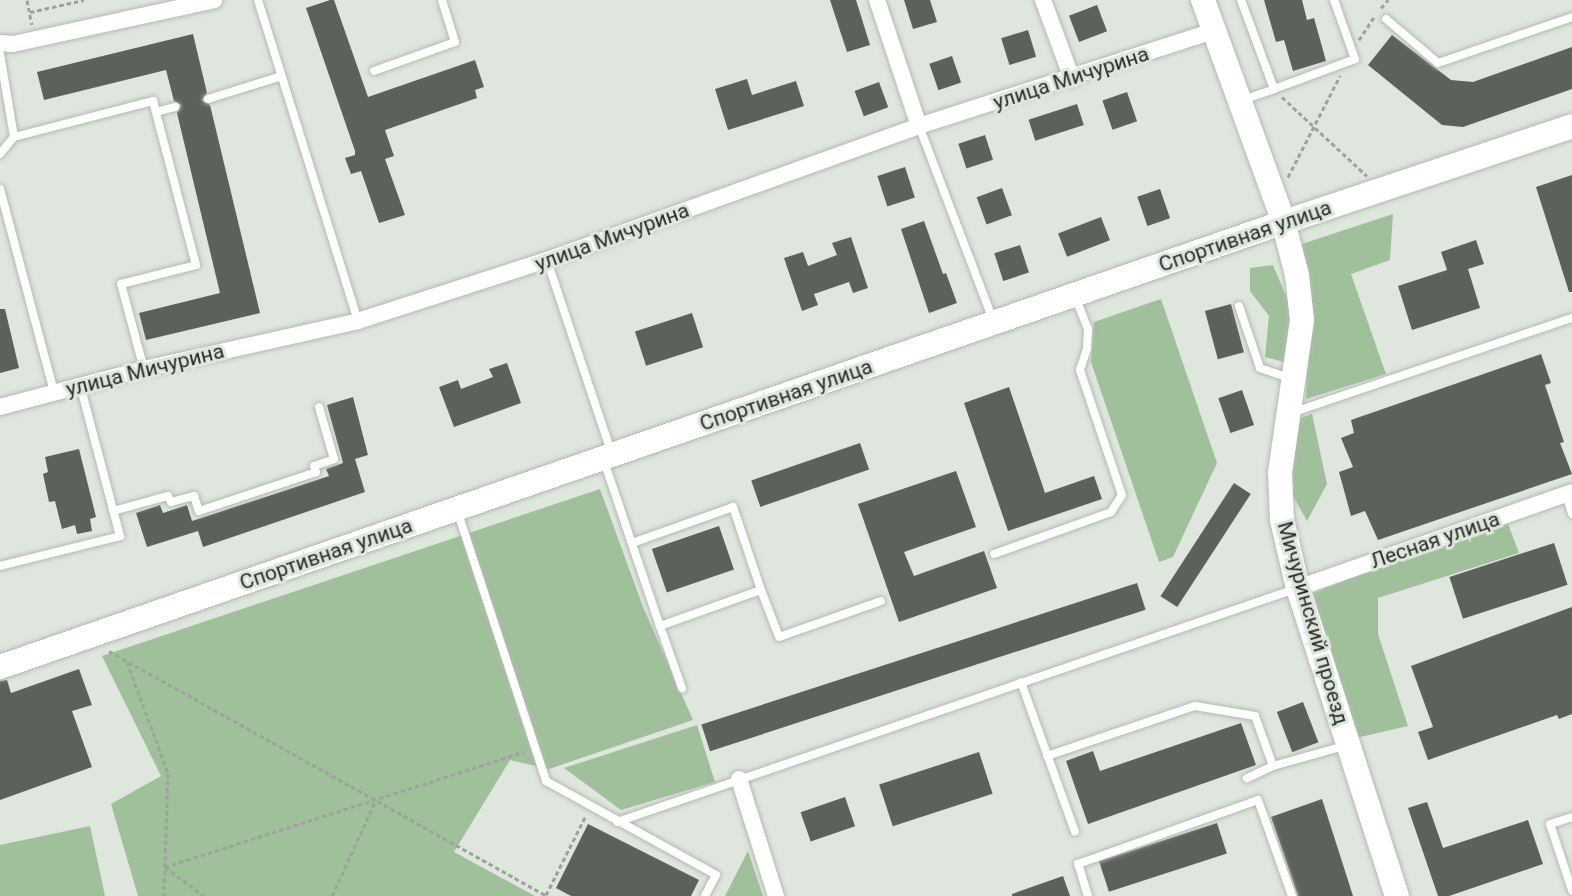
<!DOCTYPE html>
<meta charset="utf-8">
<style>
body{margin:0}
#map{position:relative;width:1572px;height:896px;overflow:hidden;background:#dfe6de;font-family:Roboto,sans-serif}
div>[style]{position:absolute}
.green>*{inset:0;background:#9fc09a}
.building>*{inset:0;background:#5c625b;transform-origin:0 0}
.path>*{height:3px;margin-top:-1.5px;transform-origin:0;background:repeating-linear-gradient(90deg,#9da39c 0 4.5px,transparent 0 7.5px)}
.roads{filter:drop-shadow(0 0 2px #b3bab2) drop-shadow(0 0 2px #b3bab2)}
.lane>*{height:8px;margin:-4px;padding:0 4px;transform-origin:4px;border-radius:4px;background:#fff}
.street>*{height:16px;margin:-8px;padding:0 8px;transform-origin:8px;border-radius:8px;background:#fff}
.secondary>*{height:24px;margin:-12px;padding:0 12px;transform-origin:12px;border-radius:12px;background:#fff}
span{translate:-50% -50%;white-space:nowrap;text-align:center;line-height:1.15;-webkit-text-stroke:6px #dfe6de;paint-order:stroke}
.street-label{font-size:21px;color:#292c29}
</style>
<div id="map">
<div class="green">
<div style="clip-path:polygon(1393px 214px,1390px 260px,1351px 274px,1386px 374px,1306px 399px,1309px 306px,1299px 245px)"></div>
<div style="clip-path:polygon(1273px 265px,1292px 310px,1284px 362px,1265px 357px,1269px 316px,1250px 291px,1250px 268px)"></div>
<div style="clip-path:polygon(1161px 299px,1217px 463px,1173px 557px,1159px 562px,1091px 362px,1094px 322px)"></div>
<div style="clip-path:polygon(1312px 414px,1327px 484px,1307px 521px,1287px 485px,1293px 420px)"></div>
<div style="clip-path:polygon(600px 489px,643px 607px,693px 720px,549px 769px,510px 760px,454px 852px,535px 896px,138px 896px,111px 804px,161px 776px,102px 656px)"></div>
<div style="clip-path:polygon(1508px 524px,1519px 553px,1378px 598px,1378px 634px,1408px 726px,1356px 738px,1311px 594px,1361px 574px)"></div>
<div style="clip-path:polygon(697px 725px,715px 782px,621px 810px,564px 768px)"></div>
<div style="clip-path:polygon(90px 826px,105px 896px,0 896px,0 845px)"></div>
<div style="clip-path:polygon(748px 851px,763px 896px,725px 896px)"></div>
</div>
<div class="building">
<div style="clip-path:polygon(330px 0,334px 0,368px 97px,475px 60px,484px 87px,475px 90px,477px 98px,385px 130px,394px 156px,385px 159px,405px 215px,379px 223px,361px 171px,351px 174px,345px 158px,355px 155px,355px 151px,306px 8px)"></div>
<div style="clip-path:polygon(830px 0,856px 0,870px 45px,847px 52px)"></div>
<div style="clip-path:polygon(904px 0,930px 0,937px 22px,913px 29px)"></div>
<div style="clip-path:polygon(1264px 0,1302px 0,1307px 20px,1314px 18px,1326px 61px,1293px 71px,1284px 40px,1276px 42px)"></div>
<div style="left:1097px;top:5px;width:28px;height:30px;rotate:69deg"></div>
<div style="left:1028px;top:30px;width:28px;height:28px;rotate:73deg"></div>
<div style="clip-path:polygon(193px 34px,207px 93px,202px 100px,210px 105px,260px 313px,146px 340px,139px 313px,220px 293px,177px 113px,181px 105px,174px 101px,166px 70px,44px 100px,37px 72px)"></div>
<div style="clip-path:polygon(1392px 35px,1451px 80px,1473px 82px,1572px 47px,1572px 89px,1463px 127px,1442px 125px,1368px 65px)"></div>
<div style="left:952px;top:56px;width:28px;height:24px;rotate:71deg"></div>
<div style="clip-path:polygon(747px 79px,752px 95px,796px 81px,804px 106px,728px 130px,715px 89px)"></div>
<div style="left:879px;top:82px;width:27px;height:26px;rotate:70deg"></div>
<div style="left:1127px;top:92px;width:31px;height:26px;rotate:71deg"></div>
<div style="left:1077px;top:104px;width:22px;height:51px;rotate:72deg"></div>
<div style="left:985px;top:135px;width:26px;height:28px;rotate:72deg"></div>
<div style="left:905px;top:167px;width:32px;height:29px;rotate:72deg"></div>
<div style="clip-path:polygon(1572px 175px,1572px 292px,1569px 292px,1536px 187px)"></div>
<div style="left:1002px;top:188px;width:29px;height:27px;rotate:70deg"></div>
<div style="left:1160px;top:189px;width:31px;height:24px;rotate:71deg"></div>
<div style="left:1101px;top:217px;width:25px;height:46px;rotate:69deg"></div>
<div style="clip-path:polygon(924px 221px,943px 274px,946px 273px,957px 303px,929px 313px,901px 229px)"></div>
<div style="clip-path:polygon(851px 237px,868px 288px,853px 293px,849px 282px,814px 294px,818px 305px,802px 311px,784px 258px,803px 252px,808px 266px,837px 255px,832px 243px)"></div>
<div style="clip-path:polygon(1476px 240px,1484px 264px,1468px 269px,1480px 308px,1412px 330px,1398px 286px,1447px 270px,1441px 252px)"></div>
<div style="left:1020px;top:245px;width:29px;height:27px;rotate:72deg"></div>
<div style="left:1231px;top:304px;width:50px;height:27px;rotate:75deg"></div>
<div style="clip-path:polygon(0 309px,5px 309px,19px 368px,0 373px)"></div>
<div style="left:692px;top:313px;width:36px;height:60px;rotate:72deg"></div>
<div style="clip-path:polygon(1541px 354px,1551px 383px,1545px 385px,1564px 442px,1560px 443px,1572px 474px,1378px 540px,1365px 511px,1351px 516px,1339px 472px,1353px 467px,1341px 438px,1354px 433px,1351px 420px)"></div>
<div style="clip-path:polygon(507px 363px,521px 403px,454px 427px,439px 387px,458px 380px,461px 389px,493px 377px,489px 369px)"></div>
<div style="clip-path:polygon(1009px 387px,1045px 493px,1094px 476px,1102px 499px,1008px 531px,964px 403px)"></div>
<div style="left:1242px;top:390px;width:37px;height:25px;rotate:71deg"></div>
<div style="clip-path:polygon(353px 397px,368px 455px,355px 459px,365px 492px,203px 547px,198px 531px,147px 547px,136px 513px,160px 505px,163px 513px,187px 505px,192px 521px,329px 476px,326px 469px,343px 463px,327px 405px)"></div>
<div style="left:860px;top:443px;width:28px;height:115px;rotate:71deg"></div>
<div style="clip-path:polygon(79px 449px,96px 517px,90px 519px,92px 531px,77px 534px,75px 525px,62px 529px,55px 501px,49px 502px,43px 474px,48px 472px,45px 457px)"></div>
<div style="clip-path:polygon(956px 471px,976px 527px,904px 552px,914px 576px,984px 551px,997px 588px,899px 622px,858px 504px)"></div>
<div style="left:1234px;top:483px;width:20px;height:135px;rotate:33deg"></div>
<div style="left:719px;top:526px;width:46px;height:71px;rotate:71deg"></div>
<div style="left:1554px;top:543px;width:44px;height:110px;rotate:72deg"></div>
<div style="left:1137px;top:583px;width:28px;height:458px;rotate:72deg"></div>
<div style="clip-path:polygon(1572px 607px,1572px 714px,1559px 719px,1557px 715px,1428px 760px,1418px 732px,1433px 727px,1411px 666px)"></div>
<div style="clip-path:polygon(79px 669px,92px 705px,72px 711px,92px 767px,0 800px,0 681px,7px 680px,11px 693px)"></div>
<div style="left:1303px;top:702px;width:43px;height:28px;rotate:69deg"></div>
<div style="clip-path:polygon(1241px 723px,1256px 765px,1088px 824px,1066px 761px,1093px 751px,1100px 771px)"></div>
<div style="left:979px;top:752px;width:44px;height:105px;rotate:72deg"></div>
<div style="left:845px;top:797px;width:31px;height:47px;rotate:71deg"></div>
<div style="clip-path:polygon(1322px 799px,1353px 896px,1298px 896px,1271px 817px)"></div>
<div style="clip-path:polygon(1427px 802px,1443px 848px,1528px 820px,1543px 864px,1449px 896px,1438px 896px,1408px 808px)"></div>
<div style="left:1217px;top:823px;width:32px;height:124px;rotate:72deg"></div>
<div style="clip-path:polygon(588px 824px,699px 880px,691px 896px,571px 896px,556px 888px)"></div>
<div style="clip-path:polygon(1063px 876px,1070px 896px,1012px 896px,1012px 894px)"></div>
</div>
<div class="path">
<div style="left:27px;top:0;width:25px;rotate:79deg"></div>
<div style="left:1381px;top:8px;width:11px;rotate:-49deg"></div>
<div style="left:30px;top:12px;width:55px;rotate:-12.5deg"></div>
<div style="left:1359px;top:40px;width:30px;rotate:-57deg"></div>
<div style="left:1282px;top:97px;width:116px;rotate:42.9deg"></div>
<div style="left:1288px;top:177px;width:114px;rotate:-62.8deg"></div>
<div style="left:109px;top:651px;width:502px;rotate:29.22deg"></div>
<div style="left:127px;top:662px;width:118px;rotate:69.7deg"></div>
<div style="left:168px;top:773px;width:123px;rotate:91.9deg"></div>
<div style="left:165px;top:867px;width:377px;rotate:-17.8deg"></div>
<div style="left:165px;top:867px;width:49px;rotate:36.6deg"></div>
<div style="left:546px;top:895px;width:89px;rotate:-63.4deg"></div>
<div style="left:332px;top:896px;width:106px;rotate:-65.4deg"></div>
</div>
<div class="roads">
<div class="lane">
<div style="left:258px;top:0;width:336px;rotate:72.7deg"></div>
<div style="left:1386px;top:19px;width:68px;rotate:40.2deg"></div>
<div style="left:1438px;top:63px;width:142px;rotate:-18.9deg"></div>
<div style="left:0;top:54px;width:84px;rotate:80.4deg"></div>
<div style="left:374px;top:71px;width:86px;rotate:-19.7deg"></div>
<div style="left:455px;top:42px;width:44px;rotate:-107.2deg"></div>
<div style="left:1274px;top:89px;width:86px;rotate:-20.3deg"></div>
<div style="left:1355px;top:59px;width:63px;rotate:-109.6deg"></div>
<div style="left:208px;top:99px;width:77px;rotate:-17.3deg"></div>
<div style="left:1240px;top:101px;width:36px;rotate:-19deg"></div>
<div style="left:1274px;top:89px;width:95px;rotate:-110.3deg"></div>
<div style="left:919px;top:126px;width:210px;rotate:69.1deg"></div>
<div style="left:0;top:154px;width:22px;rotate:-51deg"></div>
<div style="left:14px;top:137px;width:144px;rotate:-14.5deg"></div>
<div style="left:153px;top:101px;width:11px;rotate:75deg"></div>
<div style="left:0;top:189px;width:210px;rotate:75.1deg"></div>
<div style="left:547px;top:260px;width:205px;rotate:71.5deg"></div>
<div style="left:1239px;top:306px;width:65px;rotate:71.3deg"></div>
<div style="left:1260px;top:368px;width:34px;rotate:19deg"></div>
<div style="left:144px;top:369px;width:88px;rotate:-105.1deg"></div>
<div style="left:121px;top:284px;width:77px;rotate:-14.2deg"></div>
<div style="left:196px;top:265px;width:158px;rotate:-104.7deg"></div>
<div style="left:156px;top:112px;width:20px;rotate:-15deg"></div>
<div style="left:1291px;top:413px;width:297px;rotate:-18.7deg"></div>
<div style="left:604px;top:461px;width:174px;rotate:71.3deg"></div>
<div style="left:660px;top:626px;width:107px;rotate:-19.6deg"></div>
<div style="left:761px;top:590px;width:88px;rotate:-108.6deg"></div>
<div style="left:733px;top:507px;width:107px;rotate:160.4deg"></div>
<div style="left:1566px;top:494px;width:21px;rotate:73deg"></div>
<div style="left:457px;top:510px;width:285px;rotate:71.8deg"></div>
<div style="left:546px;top:781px;width:194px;rotate:28.9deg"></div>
<div style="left:716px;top:875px;width:24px;rotate:118deg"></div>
<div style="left:113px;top:511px;width:57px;rotate:-15.3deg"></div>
<div style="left:168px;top:496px;width:7px;rotate:63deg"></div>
<div style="left:171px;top:502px;width:24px;rotate:-15deg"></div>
<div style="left:194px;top:496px;width:16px;rotate:72deg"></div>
<div style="left:199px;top:511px;width:123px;rotate:-18.4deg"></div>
<div style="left:316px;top:472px;width:6px;rotate:-108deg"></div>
<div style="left:314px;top:466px;width:21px;rotate:-19deg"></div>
<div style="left:334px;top:459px;width:54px;rotate:-106.1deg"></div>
<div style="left:994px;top:554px;width:124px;rotate:-19.7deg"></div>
<div style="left:1111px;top:512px;width:20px;rotate:-57deg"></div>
<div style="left:1122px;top:495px;width:132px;rotate:-108.6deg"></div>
<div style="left:1080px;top:370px;width:23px;rotate:-72deg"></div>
<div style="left:1087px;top:348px;width:19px;rotate:-87deg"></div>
<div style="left:1088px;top:329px;width:37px;rotate:-112deg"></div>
<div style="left:0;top:566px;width:124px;rotate:-14deg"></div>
<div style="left:120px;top:536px;width:156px;rotate:-104.8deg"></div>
<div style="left:761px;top:590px;width:50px;rotate:69deg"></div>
<div style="left:779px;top:637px;width:108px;rotate:-19.4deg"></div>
<div style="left:660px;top:626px;width:66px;rotate:70.5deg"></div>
<div style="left:1021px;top:682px;width:159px;rotate:70.2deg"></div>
<div style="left:1047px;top:756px;width:156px;rotate:-18.7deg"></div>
<div style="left:1195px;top:706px;width:61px;rotate:9.5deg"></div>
<div style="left:1255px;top:716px;width:53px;rotate:70.2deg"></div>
<div style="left:1273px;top:766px;width:29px;rotate:155deg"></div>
<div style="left:1273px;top:766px;width:77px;rotate:-15.8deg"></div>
<div style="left:1572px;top:817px;width:23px;rotate:162deg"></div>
<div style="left:1550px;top:824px;width:70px;rotate:71.6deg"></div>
<div style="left:617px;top:822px;width:717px;rotate:-18.97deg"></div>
<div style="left:1088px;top:896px;width:34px;rotate:-107deg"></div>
<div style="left:1078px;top:864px;width:191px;rotate:-19.6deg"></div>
<div style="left:1258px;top:800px;width:102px;rotate:70.5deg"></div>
</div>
<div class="street">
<div style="left:877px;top:0;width:133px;rotate:71.6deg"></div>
<div style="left:1043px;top:0;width:84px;rotate:69.8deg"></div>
<div style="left:0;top:43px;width:13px;rotate:4deg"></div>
<div style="left:13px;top:44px;width:206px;rotate:-12.3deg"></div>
<div style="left:0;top:407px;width:149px;rotate:-14.8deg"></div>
<div style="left:144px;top:369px;width:219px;rotate:-12.6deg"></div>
<div style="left:358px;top:321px;width:199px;rotate:-17.9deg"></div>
<div style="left:547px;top:260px;width:395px;rotate:-19.8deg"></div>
<div style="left:919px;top:126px;width:309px;rotate:-17.9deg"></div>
<div style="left:1298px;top:588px;width:290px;rotate:-19.3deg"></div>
<div style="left:739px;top:779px;width:123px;rotate:72.5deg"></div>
</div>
<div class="secondary">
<div style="left:1203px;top:0;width:228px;rotate:70deg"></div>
<div style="left:1281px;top:214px;width:63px;rotate:75.3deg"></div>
<div style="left:1297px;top:275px;width:45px;rotate:83.7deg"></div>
<div style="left:1302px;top:320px;width:154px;rotate:98.2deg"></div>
<div style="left:1280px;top:472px;width:48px;rotate:87.6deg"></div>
<div style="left:1282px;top:520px;width:70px;rotate:76.8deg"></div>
<div style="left:1298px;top:588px;width:324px;rotate:72.2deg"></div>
<div style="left:0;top:667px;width:1359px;rotate:-19.11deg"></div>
<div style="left:1284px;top:222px;width:304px;rotate:-18.4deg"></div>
</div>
</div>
<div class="street-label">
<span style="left:1071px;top:78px;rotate:-18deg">улица Мичурина</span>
<span style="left:1245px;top:236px;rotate:-19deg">Спортивная улица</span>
<span style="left:612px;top:237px;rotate:-20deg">улица Мичурина</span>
<span style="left:145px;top:370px;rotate:-14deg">улица Мичурина</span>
<span style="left:786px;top:395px;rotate:-19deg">Спортивная улица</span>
<span style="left:1435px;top:540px;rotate:-19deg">Лесная улица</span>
<span style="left:326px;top:554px;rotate:-19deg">Спортивная улица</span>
<span style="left:1313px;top:623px;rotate:74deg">Мичуринский проезд</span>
</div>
</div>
